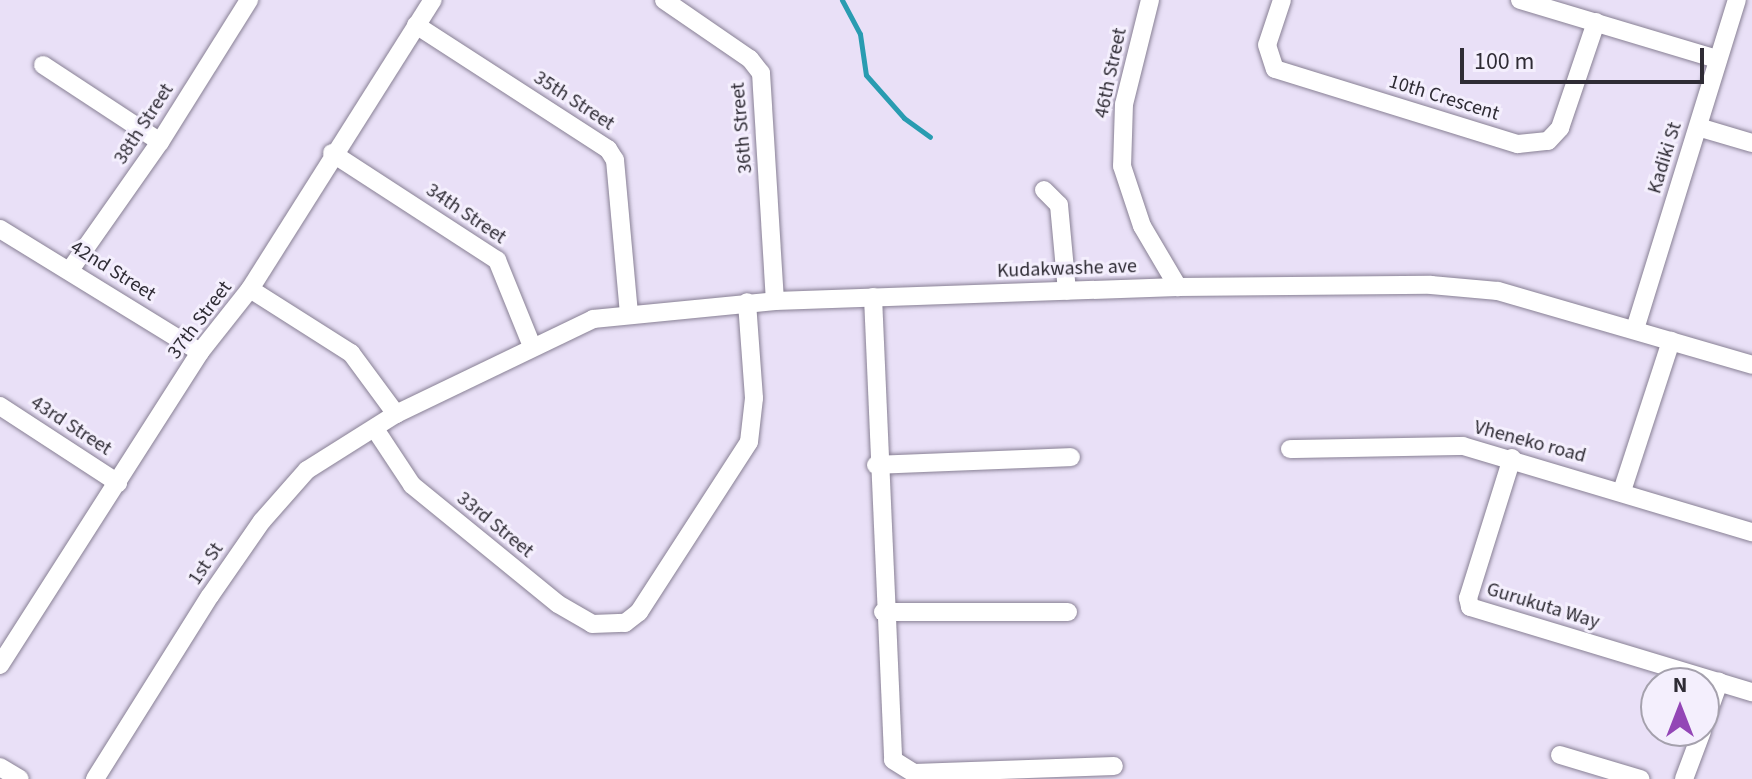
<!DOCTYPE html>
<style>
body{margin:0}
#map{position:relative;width:1752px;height:779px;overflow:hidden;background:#e9e0f7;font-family:"Source Sans 3",sans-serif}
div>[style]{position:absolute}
.stream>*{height:5px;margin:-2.5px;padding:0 2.5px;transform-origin:2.5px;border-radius:2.5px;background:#299cb1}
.roads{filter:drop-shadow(0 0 2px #888094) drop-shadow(0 0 2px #888094)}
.minor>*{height:18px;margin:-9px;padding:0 9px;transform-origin:9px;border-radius:9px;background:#fff}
span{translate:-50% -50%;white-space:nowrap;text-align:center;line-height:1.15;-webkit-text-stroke:6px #f4effd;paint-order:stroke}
.street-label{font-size:20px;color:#2f2c35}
.north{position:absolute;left:1640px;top:667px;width:80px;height:80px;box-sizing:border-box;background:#f4effd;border:2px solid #a5a1ad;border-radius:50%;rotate:0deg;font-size:22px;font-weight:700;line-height:32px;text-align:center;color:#2f2c35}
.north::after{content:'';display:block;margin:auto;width:28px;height:36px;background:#9346b6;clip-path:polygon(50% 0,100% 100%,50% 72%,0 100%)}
.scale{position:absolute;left:1460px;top:48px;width:244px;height:36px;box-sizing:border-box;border:4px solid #2f2c35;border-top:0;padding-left:10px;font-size:24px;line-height:28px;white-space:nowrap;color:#2f2c35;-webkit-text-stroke:6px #f4effd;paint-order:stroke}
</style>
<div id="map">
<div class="stream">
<div style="left:842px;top:0;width:38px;rotate:62deg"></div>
<div style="left:860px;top:34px;width:41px;rotate:81.7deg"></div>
<div style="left:866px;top:75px;width:57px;rotate:48.5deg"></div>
<div style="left:904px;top:118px;width:32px;rotate:36deg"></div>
</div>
<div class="roads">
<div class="minor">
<div style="left:664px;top:0;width:104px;rotate:34.5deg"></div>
<div style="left:750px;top:59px;width:18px;rotate:52deg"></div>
<div style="left:761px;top:73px;width:228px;rotate:86.5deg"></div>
<div style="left:1150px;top:0;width:107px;rotate:104deg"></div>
<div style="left:1124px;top:104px;width:62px;rotate:91.8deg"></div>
<div style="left:1122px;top:166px;width:63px;rotate:71.6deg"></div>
<div style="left:1142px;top:226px;width:71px;rotate:59.5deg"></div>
<div style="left:1282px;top:0;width:47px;rotate:108.4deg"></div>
<div style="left:1267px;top:45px;width:25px;rotate:72deg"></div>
<div style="left:1275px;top:69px;width:254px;rotate:17.2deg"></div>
<div style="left:1518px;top:144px;width:30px;rotate:-6deg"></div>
<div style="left:1548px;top:141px;width:18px;rotate:-47deg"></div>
<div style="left:1560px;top:128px;width:112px;rotate:-71.2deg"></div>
<div style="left:1520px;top:0;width:206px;rotate:16.7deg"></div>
<div style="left:416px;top:25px;width:229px;rotate:32.9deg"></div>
<div style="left:608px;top:149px;width:13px;rotate:58deg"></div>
<div style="left:615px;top:160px;width:155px;rotate:84.8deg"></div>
<div style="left:43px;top:65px;width:140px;rotate:33.3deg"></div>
<div style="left:1698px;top:127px;width:56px;rotate:16.5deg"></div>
<div style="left:332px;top:153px;width:197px;rotate:33deg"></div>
<div style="left:497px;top:260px;width:93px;rotate:67.9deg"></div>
<div style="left:1044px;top:190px;width:21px;rotate:45deg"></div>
<div style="left:1059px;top:205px;width:86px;rotate:84.7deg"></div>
<div style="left:0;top:229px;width:235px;rotate:31.6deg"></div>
<div style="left:70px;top:270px;width:156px;rotate:-54.9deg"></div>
<div style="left:160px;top:142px;width:168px;rotate:-57.9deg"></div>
<div style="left:250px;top:289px;width:120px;rotate:32.4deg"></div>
<div style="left:351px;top:353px;width:76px;rotate:53.6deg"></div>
<div style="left:873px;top:297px;width:463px;rotate:87.5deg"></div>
<div style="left:893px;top:760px;width:25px;rotate:32deg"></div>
<div style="left:914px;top:773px;width:200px;rotate:-2deg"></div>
<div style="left:1635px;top:329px;width:344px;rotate:-72.8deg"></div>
<div style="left:0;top:406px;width:141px;rotate:33.1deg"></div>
<div style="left:375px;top:429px;width:67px;rotate:56.5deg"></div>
<div style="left:412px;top:485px;width:188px;rotate:39.2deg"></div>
<div style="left:558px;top:604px;width:39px;rotate:30deg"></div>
<div style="left:592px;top:624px;width:33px;rotate:-2deg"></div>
<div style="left:625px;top:623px;width:18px;rotate:-38deg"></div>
<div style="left:639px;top:612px;width:202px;rotate:-57.1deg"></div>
<div style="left:749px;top:442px;width:44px;rotate:-83.5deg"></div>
<div style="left:754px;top:398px;width:96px;rotate:-94.2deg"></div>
<div style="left:1290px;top:449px;width:173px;rotate:-1deg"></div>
<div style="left:1463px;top:446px;width:302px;rotate:16.6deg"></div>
<div style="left:1512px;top:458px;width:147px;rotate:107.4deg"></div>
<div style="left:1468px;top:598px;width:9px;rotate:77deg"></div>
<div style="left:1470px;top:607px;width:295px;rotate:16.8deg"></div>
<div style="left:876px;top:465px;width:195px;rotate:-2.3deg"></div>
<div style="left:1622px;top:491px;width:158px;rotate:-71.9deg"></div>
<div style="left:883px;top:612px;width:185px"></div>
<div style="left:0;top:665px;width:371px;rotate:-57.4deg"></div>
<div style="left:200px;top:352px;width:80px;rotate:-51.6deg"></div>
<div style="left:250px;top:289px;width:342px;rotate:-57.7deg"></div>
<div style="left:1704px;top:724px;width:45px;rotate:-70.3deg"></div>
<div style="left:1560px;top:755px;width:84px;rotate:16.7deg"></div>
<div style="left:0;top:767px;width:23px;rotate:31deg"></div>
<div style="left:95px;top:779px;width:216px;rotate:-57.9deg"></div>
<div style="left:210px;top:596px;width:91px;rotate:-55.3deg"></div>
<div style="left:262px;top:521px;width:68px;rotate:-48.6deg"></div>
<div style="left:307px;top:470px;width:105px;rotate:-32.2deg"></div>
<div style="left:396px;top:414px;width:219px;rotate:-25.7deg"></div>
<div style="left:593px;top:319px;width:183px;rotate:-5.6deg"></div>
<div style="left:775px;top:301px;width:403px;rotate:-2deg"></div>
<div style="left:1178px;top:287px;width:253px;rotate:-0.5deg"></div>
<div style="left:1431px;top:285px;width:67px;rotate:5.1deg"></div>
<div style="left:1498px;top:291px;width:265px;rotate:16.2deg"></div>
<div style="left:1684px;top:779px;width:51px;rotate:-69.4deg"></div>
</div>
</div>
<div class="street-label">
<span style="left:1111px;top:73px;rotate:-78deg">46th Street</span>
<span style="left:1444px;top:98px;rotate:17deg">10th Crescent</span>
<span style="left:574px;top:101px;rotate:33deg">35th Street</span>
<span style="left:144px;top:124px;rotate:-57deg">38th Street</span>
<span style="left:742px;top:128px;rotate:-95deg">36th Street</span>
<span style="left:1665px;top:158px;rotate:-73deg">Kadiki St</span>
<span style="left:466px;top:214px;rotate:34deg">34th Street</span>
<span style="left:1067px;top:269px;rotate:-2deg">Kudakwashe ave</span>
<span style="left:113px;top:271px;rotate:32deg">42nd Street</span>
<span style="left:200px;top:320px;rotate:-53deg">37th Street</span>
<span style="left:71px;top:426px;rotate:33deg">43rd Street</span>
<span style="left:1530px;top:442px;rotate:15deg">Vheneko road</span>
<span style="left:495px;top:525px;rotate:39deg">33rd Street</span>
<span style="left:206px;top:564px;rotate:-56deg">1st St</span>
<span style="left:1543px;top:606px;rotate:17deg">Gurukuta Way</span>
</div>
<div class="north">N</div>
<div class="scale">100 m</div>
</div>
